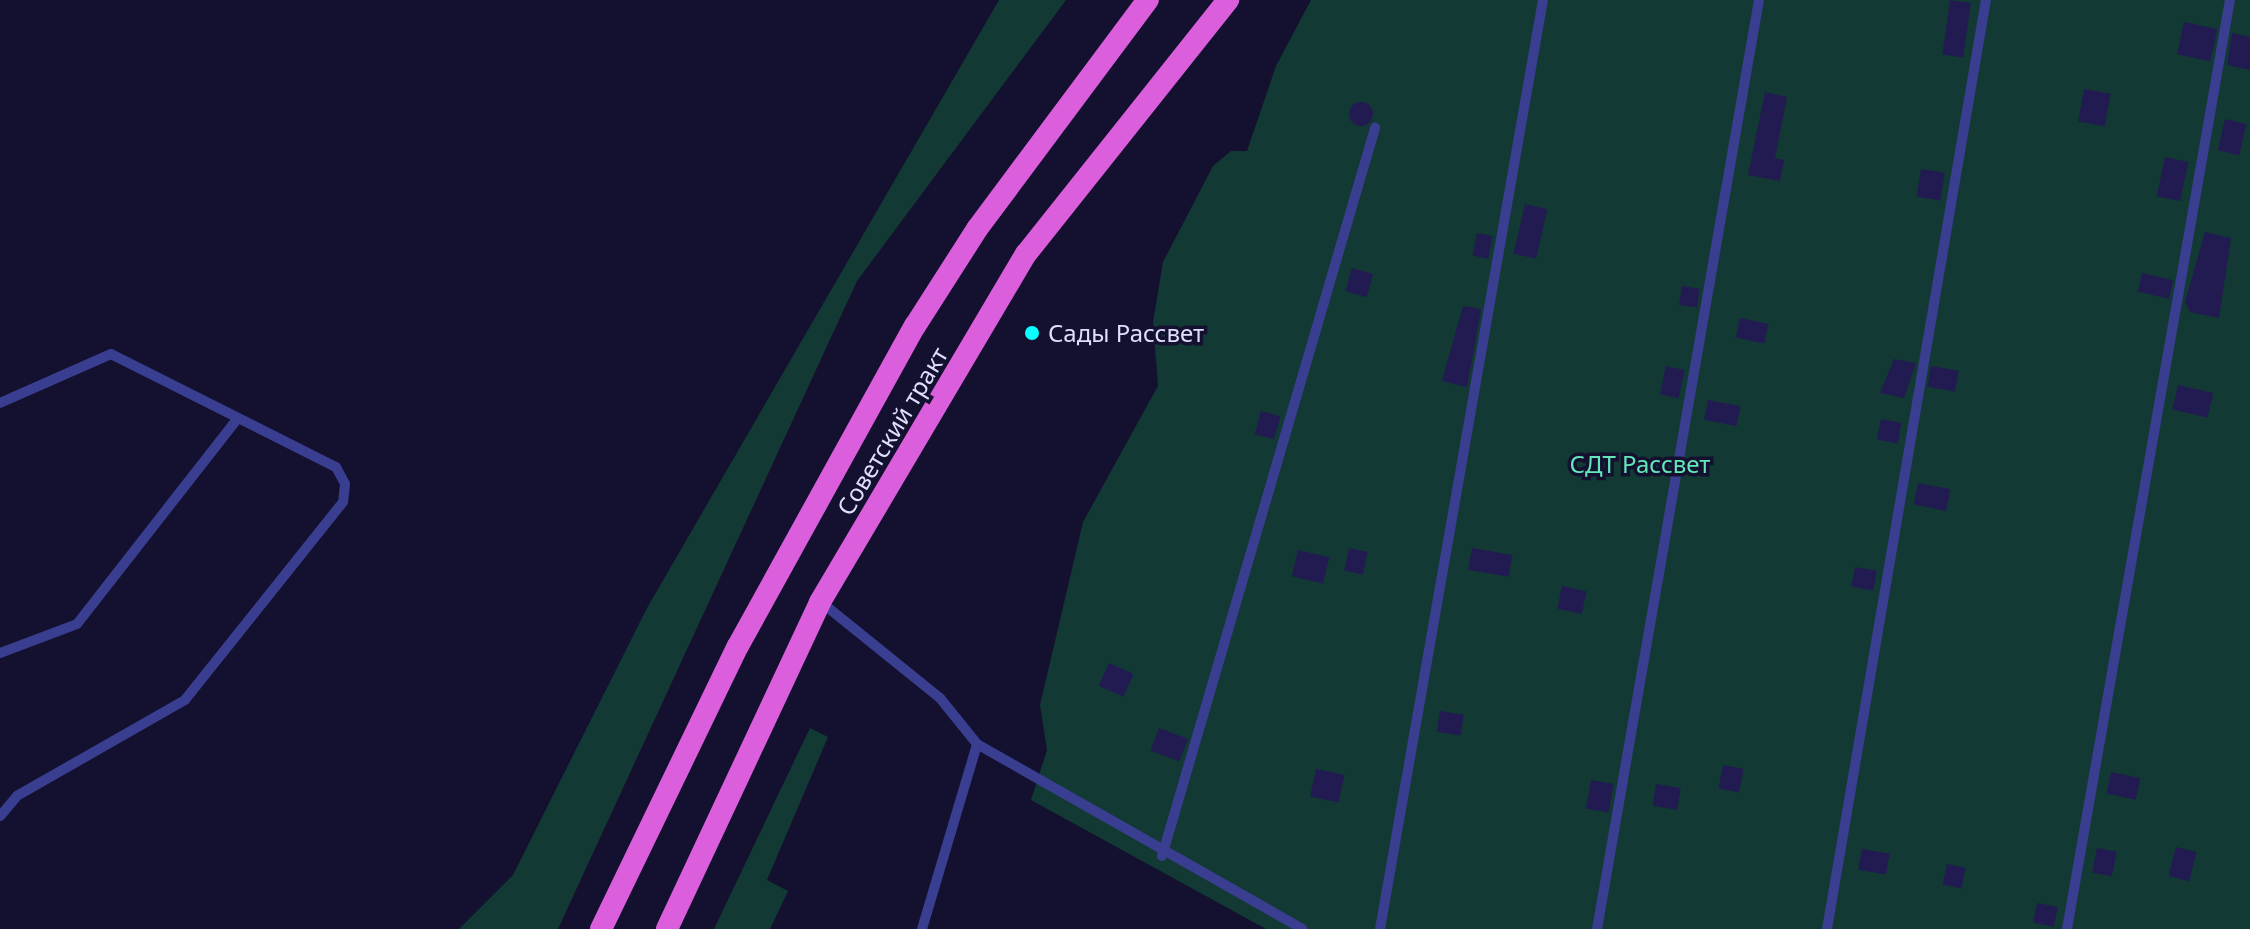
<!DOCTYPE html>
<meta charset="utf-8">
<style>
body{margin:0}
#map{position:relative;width:2250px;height:929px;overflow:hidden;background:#13112f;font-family:"Noto Sans",sans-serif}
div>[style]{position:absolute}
.green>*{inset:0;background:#133934}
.building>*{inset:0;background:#211b51;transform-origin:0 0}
.round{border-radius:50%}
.service>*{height:10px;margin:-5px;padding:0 5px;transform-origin:5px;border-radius:5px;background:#393e90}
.trunk>*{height:22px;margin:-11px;padding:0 11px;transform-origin:11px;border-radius:11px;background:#db5fdc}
.dots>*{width:22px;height:22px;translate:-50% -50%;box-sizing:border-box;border:4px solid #13112f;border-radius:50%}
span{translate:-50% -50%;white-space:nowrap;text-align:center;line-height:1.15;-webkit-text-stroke:7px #13112f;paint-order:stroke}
.poi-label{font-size:24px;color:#dfdeff}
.left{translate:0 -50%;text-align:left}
.street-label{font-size:24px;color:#dfdeff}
.park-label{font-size:24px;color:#62e7b9}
</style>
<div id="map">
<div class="green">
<div style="clip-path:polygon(999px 0,1066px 0,857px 281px,558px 929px,459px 929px,513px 875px,647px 608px)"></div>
<div style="clip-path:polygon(1311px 0,2250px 0,2250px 929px,1266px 929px,1031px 800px,1047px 750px,1040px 705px,1083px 522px,1158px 386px,1153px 322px,1163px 262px,1213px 166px,1231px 151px,1247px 151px,1276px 66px)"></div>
<div style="clip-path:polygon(810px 728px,828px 737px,767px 880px,788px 891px,770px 929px,714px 929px)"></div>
</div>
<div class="building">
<div style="left:1950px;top:0;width:21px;height:55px;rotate:8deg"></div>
<div style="left:2184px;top:22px;width:34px;height:33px;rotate:12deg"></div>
<div style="clip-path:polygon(2232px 33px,2250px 37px,2250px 70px,2227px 65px)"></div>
<div style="left:2084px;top:89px;width:27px;height:33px;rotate:10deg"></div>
<div style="clip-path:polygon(1765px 92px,1787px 97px,1775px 158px,1784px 160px,1780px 181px,1748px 175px)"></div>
<div class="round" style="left:1349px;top:102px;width:24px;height:24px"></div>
<div style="left:2225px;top:119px;width:22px;height:32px;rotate:13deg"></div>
<div style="left:2165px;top:157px;width:24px;height:40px;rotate:12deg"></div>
<div style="left:1921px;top:169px;width:24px;height:28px;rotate:9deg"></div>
<div style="left:1525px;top:204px;width:23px;height:51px;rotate:13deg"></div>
<div style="clip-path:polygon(2205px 232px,2231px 238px,2219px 318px,2190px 312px,2185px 302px)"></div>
<div style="left:1477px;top:233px;width:16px;height:23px;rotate:11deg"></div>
<div style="left:1352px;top:268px;width:22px;height:24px;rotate:16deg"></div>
<div style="left:2142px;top:273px;width:32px;height:19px;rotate:13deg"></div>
<div style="left:1682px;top:286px;width:18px;height:19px;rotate:9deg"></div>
<div style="clip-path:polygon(1463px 306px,1481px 309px,1467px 387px,1442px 381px)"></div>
<div style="left:1740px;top:318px;width:29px;height:20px;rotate:12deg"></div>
<div style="clip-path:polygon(1894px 359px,1916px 363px,1904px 398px,1880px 393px)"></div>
<div style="left:1666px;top:366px;width:19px;height:29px;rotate:12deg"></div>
<div style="left:1931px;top:366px;width:28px;height:21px;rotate:10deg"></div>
<div style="left:2178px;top:385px;width:36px;height:25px;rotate:13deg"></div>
<div style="left:1708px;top:400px;width:33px;height:20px;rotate:11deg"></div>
<div style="left:1261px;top:411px;width:20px;height:24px;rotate:15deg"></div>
<div style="left:1881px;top:419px;width:21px;height:21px;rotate:11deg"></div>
<div style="left:1918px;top:483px;width:33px;height:22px;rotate:11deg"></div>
<div style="left:1349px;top:548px;width:19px;height:23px;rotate:12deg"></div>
<div style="left:1472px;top:548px;width:41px;height:22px;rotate:10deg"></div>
<div style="left:1298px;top:550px;width:32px;height:27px;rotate:13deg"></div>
<div style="left:1855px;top:567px;width:22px;height:20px;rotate:10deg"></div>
<div style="left:1562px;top:586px;width:25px;height:23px;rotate:12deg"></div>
<div style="left:1109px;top:663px;width:27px;height:25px;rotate:24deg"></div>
<div style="left:1440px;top:711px;width:24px;height:21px;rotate:9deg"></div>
<div style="left:1159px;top:728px;width:31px;height:24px;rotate:21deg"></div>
<div style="left:1723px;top:765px;width:21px;height:24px;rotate:11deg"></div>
<div style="left:1316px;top:769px;width:29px;height:28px;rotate:12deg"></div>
<div style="left:2111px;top:772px;width:30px;height:22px;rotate:12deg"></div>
<div style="left:1591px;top:780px;width:23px;height:29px;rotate:10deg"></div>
<div style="left:1656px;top:784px;width:25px;height:22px;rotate:9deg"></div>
<div style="left:2176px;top:847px;width:21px;height:30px;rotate:14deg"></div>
<div style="left:2097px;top:848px;width:20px;height:25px;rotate:11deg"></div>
<div style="left:1862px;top:849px;width:28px;height:21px;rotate:10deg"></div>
<div style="left:1947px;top:864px;width:19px;height:21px;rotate:12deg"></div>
<div style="left:2037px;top:903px;width:21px;height:20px;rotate:11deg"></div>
</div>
<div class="service">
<div style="left:0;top:403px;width:121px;rotate:-23.8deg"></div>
<div style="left:111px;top:354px;width:252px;rotate:26.7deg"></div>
<div style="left:336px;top:467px;width:19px;rotate:62deg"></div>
<div style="left:345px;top:484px;width:18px;rotate:96deg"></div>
<div style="left:343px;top:502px;width:253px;rotate:128.6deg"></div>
<div style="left:185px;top:700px;width:193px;rotate:150.3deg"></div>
<div style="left:17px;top:796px;width:26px;rotate:130deg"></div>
<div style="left:821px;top:602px;width:153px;rotate:38.9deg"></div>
<div style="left:940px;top:698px;width:59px;rotate:51.2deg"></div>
<div style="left:977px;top:744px;width:374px;rotate:29.6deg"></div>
<div style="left:0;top:653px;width:82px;rotate:-20.6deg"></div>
<div style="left:77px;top:624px;width:261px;rotate:-52deg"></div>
<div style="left:1162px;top:856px;width:759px;rotate:-73.69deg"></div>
<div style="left:922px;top:929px;width:193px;rotate:-73.4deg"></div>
<div style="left:1380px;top:929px;width:943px;rotate:-80.05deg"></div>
<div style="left:1597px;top:929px;width:943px;rotate:-80.11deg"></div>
<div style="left:1827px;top:929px;width:943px;rotate:-80.29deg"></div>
<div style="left:2067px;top:929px;width:943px;rotate:-80.05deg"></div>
</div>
<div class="trunk">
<div style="left:601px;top:929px;width:314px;rotate:-64.2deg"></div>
<div style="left:738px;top:646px;width:366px;rotate:-61.1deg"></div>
<div style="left:915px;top:326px;width:115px;rotate:-57.4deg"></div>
<div style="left:977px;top:229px;width:286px;rotate:-53.3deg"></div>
<div style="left:667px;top:929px;width:361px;rotate:-64.9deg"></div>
<div style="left:820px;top:602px;width:404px;rotate:-59.4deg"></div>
<div style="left:1026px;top:254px;width:325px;rotate:-51.5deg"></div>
</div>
<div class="dots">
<div style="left:1032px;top:333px;background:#0afeff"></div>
</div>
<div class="poi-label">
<span class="left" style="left:1048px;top:333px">Сады Рассвет</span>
</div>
<div class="street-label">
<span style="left:892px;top:431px;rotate:-59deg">Советский тракт</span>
</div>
<div class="park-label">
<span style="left:1640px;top:464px">СДТ Рассвет</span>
</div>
</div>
